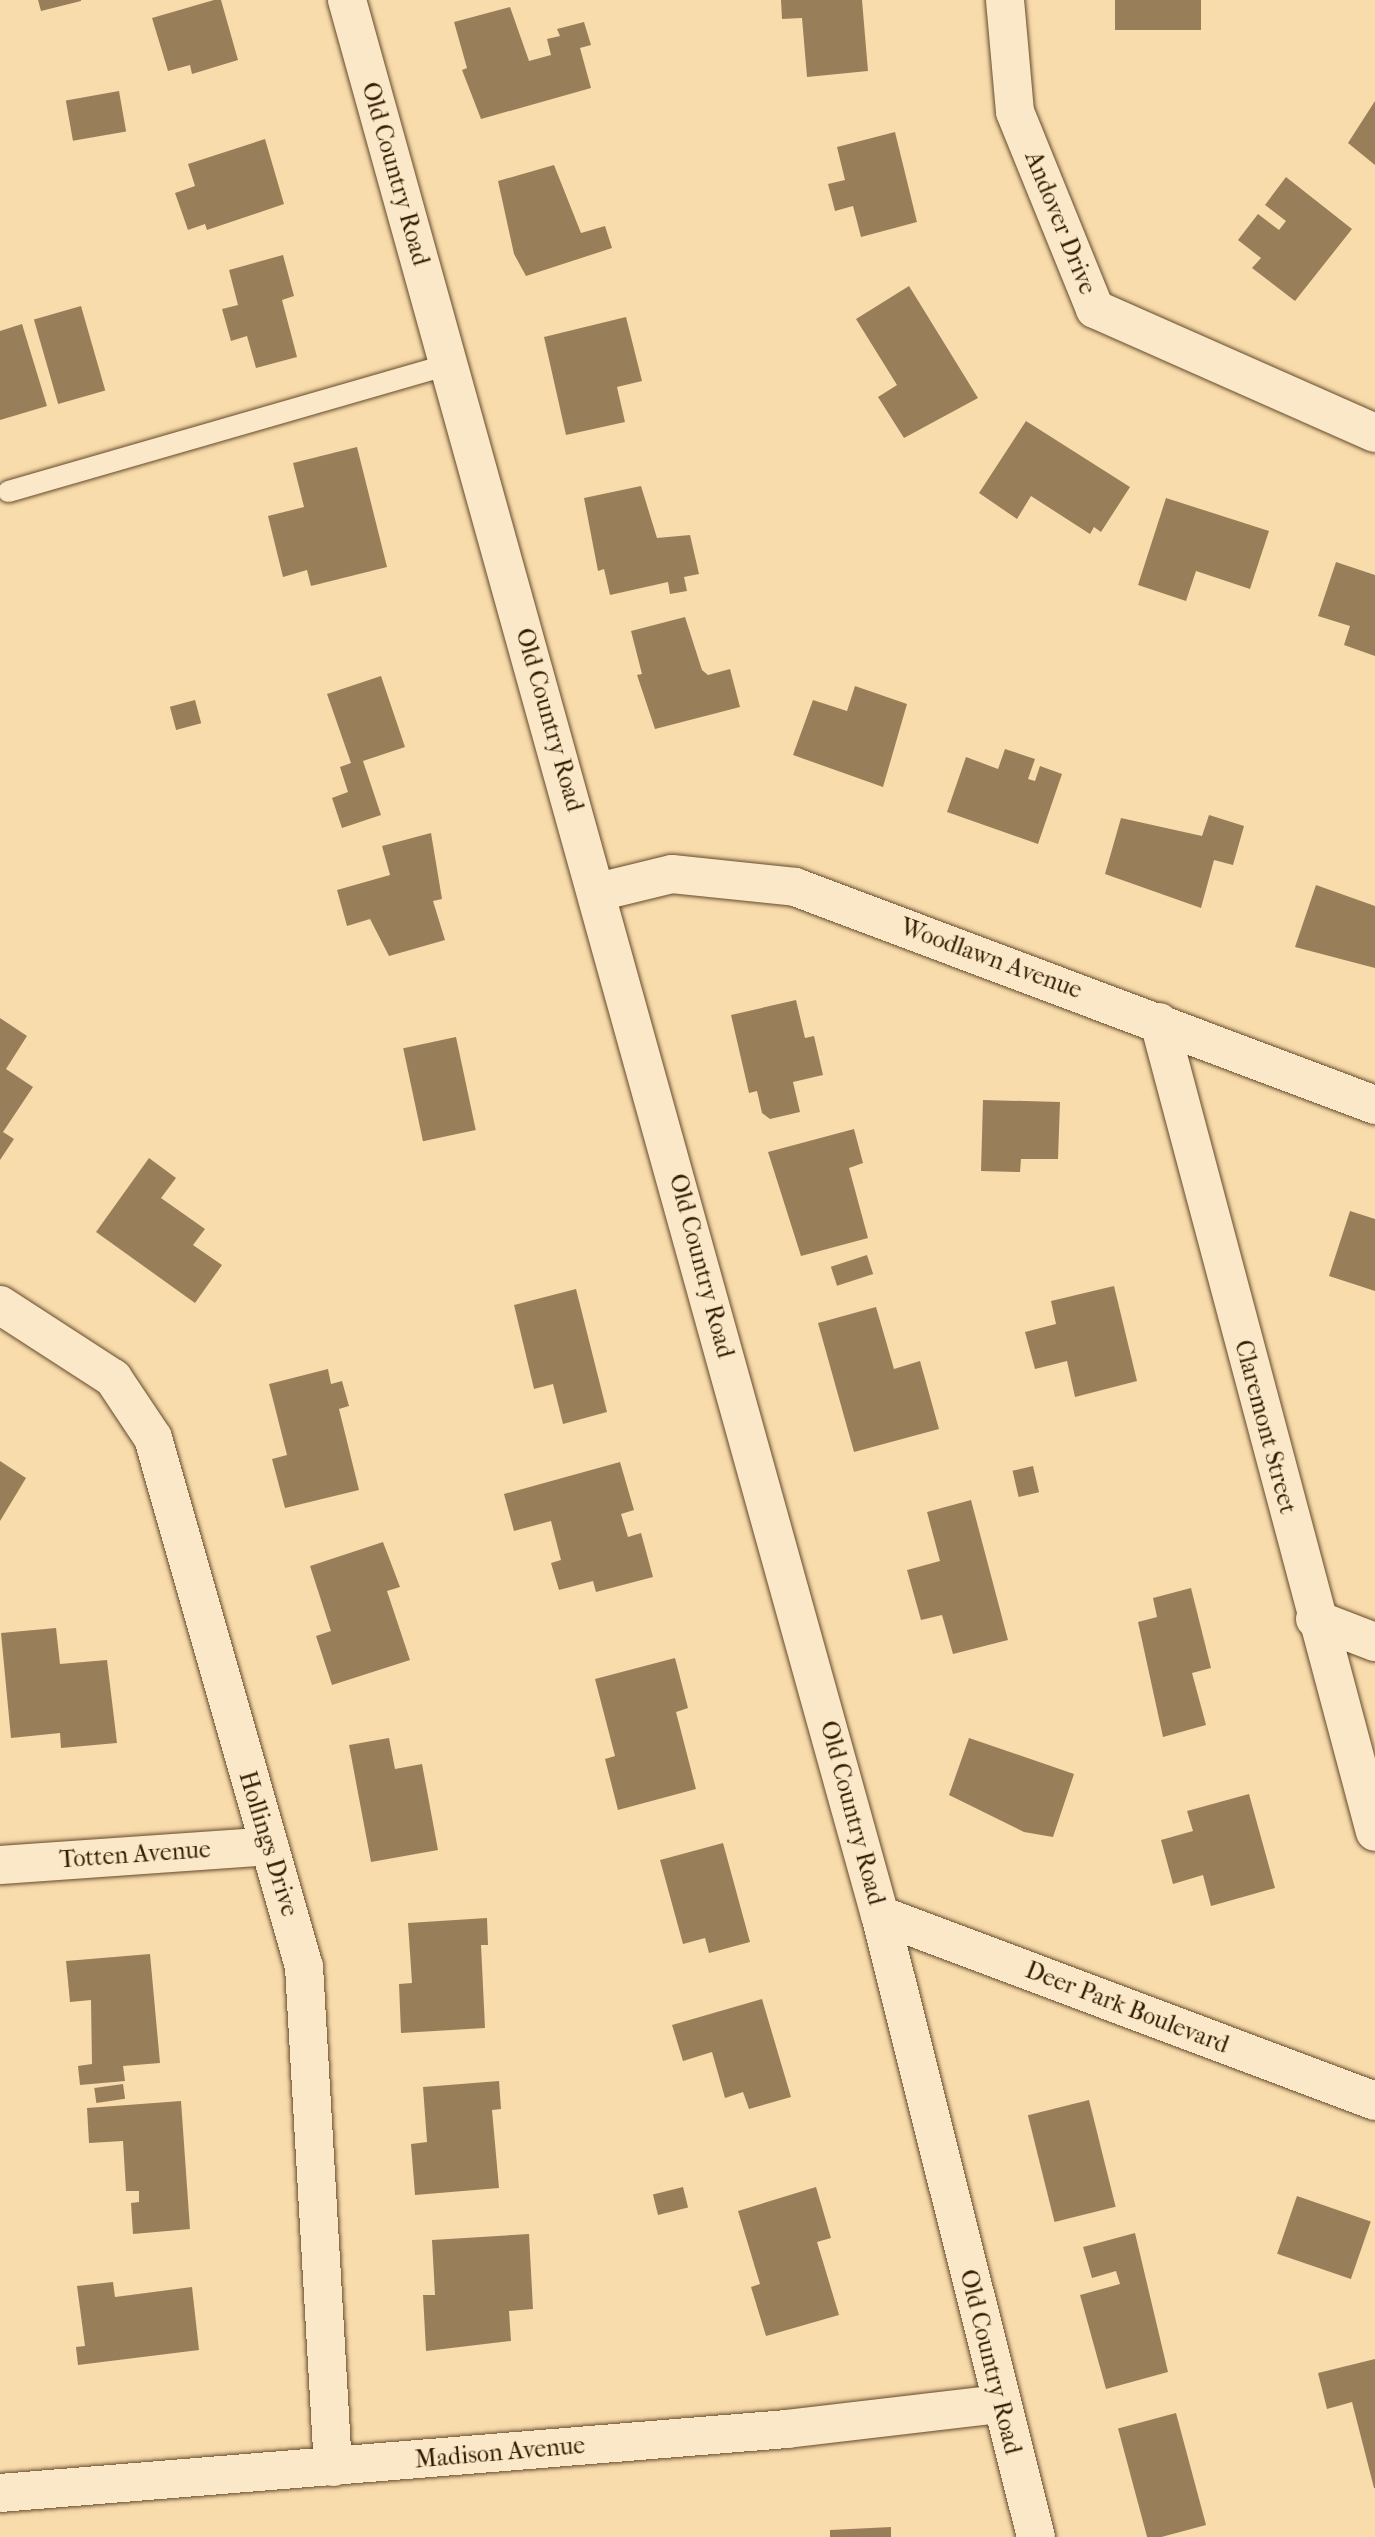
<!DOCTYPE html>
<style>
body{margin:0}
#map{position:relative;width:1375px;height:2537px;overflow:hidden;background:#f9dcac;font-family:"IM FELL French Canon",serif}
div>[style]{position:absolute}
.building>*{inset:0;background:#997f59;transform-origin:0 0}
.roads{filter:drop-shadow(0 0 2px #644b2b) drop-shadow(0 0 2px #644b2b)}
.service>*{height:21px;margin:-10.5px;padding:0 10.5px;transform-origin:10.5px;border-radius:10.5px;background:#fbe8c9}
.minor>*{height:38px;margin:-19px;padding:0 19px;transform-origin:19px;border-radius:19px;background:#fbe8c9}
span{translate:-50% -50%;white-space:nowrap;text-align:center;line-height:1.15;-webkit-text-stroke:7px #fbe8c9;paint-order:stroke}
.street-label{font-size:24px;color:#321b00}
</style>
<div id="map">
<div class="building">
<div style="clip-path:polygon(38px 0,81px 0,81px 1px,41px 11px)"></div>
<div style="clip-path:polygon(214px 0,221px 0,238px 60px,192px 74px,190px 65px,168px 71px,152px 18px)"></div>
<div style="clip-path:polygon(781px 0,862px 0,868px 71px,807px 77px,802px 18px,782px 19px)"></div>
<div style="left:1115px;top:0;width:86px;height:30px"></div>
<div style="clip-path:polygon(510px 7px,529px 61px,551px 55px,547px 39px,560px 36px,557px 29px,584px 22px,591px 45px,580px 48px,591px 88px,481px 119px,462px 70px,467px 68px,454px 22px)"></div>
<div style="left:119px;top:91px;width:41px;height:54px;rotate:80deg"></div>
<div style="clip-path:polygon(1375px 101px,1375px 165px,1348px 143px)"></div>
<div style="clip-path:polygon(895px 132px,917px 222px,861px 237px,853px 206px,835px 211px,828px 184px,845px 180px,837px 147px)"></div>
<div style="clip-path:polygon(265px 139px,284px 204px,207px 230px,205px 224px,188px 230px,175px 193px,195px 186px,188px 164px)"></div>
<div style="clip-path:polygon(554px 165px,581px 233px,605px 226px,612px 248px,526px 276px,514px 254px,498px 181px)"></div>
<div style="clip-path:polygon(1286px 177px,1352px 229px,1295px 301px,1252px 268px,1261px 258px,1238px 240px,1258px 214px,1279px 230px,1286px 221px,1265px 205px)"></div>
<div style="clip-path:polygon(283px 255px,294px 296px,282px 300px,297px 357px,256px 368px,247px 336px,231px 341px,222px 309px,238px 305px,229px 270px)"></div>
<div style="clip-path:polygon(909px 286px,978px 398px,904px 438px,878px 397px,897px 385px,856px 319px)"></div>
<div style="left:81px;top:306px;width:88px;height:49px;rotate:74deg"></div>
<div style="clip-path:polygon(626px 317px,642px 381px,617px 387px,625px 422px,566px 435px,544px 337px)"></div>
<div style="clip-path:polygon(22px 324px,47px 406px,0 420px,0 331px)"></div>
<div style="clip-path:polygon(1026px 421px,1130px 487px,1101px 532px,1094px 527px,1090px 534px,1031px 496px,1017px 519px,979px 493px)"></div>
<div style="clip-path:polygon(357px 447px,387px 567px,311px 586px,307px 570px,283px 577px,268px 516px,304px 507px,293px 463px)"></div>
<div style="clip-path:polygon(641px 486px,657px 538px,690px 535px,699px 574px,684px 577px,687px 591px,670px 594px,668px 582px,610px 595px,604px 569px,598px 571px,584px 498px)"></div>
<div style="clip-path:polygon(1166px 498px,1269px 531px,1250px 589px,1196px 571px,1186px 601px,1138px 585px)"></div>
<div style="clip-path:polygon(1336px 562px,1375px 575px,1375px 656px,1344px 645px,1350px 626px,1318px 616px)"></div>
<div style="clip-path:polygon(685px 617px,702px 670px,708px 675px,730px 669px,740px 707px,655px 729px,637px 675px,642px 674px,631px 631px)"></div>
<div style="clip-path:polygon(381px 676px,405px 747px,363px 761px,381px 815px,342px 828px,332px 798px,348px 792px,340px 767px,351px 763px,327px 694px)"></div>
<div style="clip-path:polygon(855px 686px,907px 704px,883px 787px,793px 755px,813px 700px,847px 711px)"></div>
<div style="left:195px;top:700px;width:24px;height:26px;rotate:75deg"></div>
<div style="clip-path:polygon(1005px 749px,1035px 759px,1028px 779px,1035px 781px,1040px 766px,1062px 774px,1038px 844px,947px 812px,966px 757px,998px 769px)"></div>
<div style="clip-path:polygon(1209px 815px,1244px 826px,1233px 865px,1214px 860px,1201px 908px,1105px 874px,1121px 818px,1202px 836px)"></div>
<div style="clip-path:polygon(431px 833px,442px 899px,433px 901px,445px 940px,389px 956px,370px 919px,347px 926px,337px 890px,390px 875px,382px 846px)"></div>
<div style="clip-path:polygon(1316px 885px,1375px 906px,1375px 968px,1295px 947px)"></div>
<div style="clip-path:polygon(796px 1000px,805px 1038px,814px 1036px,823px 1075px,793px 1082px,800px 1112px,770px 1119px,762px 1113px,757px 1091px,749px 1093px,731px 1015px)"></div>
<div style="clip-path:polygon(0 1018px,27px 1036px,6px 1069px,33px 1087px,3px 1132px,14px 1139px,0 1160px)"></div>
<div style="left:456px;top:1037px;width:95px;height:54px;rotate:78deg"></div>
<div style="clip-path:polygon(983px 1100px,1060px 1102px,1058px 1159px,1021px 1159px,1020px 1172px,981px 1171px)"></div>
<div style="clip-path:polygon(854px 1129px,863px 1163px,849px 1168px,868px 1238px,801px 1256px,768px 1152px)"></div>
<div style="clip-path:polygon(149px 1158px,176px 1178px,161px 1198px,205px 1229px,193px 1245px,222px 1265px,195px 1303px,96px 1232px)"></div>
<div style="clip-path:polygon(1350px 1211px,1375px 1219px,1375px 1291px,1329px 1276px)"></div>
<div style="left:867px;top:1255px;width:20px;height:38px;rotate:72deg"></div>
<div style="clip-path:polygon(1114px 1286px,1137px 1381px,1075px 1397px,1067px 1361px,1035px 1369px,1025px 1332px,1056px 1324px,1051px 1301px)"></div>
<div style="clip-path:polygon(576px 1289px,607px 1412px,563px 1424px,553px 1384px,534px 1389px,514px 1305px)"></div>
<div style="clip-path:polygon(876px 1307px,894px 1369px,920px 1361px,939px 1429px,854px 1452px,818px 1323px)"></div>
<div style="clip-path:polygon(328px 1369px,331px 1384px,342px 1381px,349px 1406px,339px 1409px,359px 1490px,285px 1508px,272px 1459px,287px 1455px,269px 1384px)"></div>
<div style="clip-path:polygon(0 1461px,26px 1478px,0 1521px)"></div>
<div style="clip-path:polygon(620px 1462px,634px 1510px,621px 1514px,628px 1537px,641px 1533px,653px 1577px,596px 1592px,593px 1581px,559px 1590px,551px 1563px,561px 1560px,551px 1521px,514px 1531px,504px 1494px)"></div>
<div style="left:1033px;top:1466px;width:27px;height:21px;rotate:77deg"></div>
<div style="clip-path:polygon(971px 1500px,1008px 1640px,953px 1654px,942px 1615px,921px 1620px,907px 1570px,940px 1561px,927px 1512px)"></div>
<div style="clip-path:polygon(383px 1542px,400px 1587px,387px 1591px,410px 1660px,332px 1685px,316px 1636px,331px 1631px,310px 1566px)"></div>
<div style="clip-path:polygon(1191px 1588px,1211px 1668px,1192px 1673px,1206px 1725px,1163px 1737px,1138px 1622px,1157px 1617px,1153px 1598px)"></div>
<div style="clip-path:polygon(56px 1628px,60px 1664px,107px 1660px,117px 1743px,61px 1748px,60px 1733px,11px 1738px,1px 1633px)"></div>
<div style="clip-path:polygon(675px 1658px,688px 1708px,676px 1712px,696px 1789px,618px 1810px,605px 1759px,615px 1756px,595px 1679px)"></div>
<div style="clip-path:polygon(389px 1738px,395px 1769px,422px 1764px,438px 1850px,371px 1862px,349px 1745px)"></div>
<div style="clip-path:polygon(969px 1738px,1074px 1774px,1053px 1837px,1024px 1832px,949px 1795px)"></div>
<div style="clip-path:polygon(1249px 1794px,1275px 1888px,1211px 1906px,1203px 1875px,1173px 1884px,1161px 1840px,1193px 1831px,1187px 1811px)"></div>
<div style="clip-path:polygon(723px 1843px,750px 1942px,709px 1953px,705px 1938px,683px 1944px,660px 1860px)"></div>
<div style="clip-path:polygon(487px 1918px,488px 1945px,481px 1945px,485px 2028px,401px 2033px,399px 1984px,412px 1983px,408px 1923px)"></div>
<div style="clip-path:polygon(150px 1954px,160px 2063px,123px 2066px,125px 2081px,80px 2085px,78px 2066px,92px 2064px,91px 2000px,70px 2002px,66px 1961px)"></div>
<div style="clip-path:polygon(762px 1999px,791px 2097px,749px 2109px,743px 2092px,725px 2098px,712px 2052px,683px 2061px,672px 2025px)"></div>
<div style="clip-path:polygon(499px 2081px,501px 2109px,492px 2110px,499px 2188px,415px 2195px,411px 2144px,427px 2142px,423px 2087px)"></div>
<div style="left:123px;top:2084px;width:15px;height:29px;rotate:82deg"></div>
<div style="left:1089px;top:2100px;width:110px;height:63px;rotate:76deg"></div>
<div style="clip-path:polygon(181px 2101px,190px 2229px,133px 2234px,131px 2203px,139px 2202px,139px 2191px,126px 2191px,123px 2141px,89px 2143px,87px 2108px)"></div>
<div style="left:683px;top:2187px;width:21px;height:31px;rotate:76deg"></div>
<div style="clip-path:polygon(816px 2187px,831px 2238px,817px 2242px,839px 2315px,766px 2336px,751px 2287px,760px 2284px,738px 2211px)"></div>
<div style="left:1297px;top:2196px;width:78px;height:61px;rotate:19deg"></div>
<div style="clip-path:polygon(1135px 2233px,1168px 2372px,1106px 2389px,1080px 2295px,1120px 2284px,1116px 2271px,1092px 2278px,1083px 2247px)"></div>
<div style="clip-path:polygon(529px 2234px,533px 2309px,509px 2311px,511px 2341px,426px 2351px,423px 2295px,435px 2295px,432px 2240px)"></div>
<div style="clip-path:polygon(113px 2282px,115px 2297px,192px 2287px,199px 2350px,78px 2365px,76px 2347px,85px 2346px,77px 2286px)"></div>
<div style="clip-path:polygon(1375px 2359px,1375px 2488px,1374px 2488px,1352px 2402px,1327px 2409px,1318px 2373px)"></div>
<div style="left:1176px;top:2413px;width:116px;height:60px;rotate:75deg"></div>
<div style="clip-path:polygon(891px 2527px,891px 2537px,830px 2537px,830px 2530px)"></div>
</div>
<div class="roads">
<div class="service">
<div style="left:8px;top:491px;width:459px;rotate:-16.1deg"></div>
</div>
<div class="minor">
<div style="left:347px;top:0;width:1988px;rotate:74.45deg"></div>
<div style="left:880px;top:1915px;width:641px;rotate:75.92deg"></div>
<div style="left:1005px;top:0;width:112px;rotate:84.9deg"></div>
<div style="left:1015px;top:112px;width:213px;rotate:67.9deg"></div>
<div style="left:1095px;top:309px;width:306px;rotate:23.9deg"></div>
<div style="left:598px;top:892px;width:76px;rotate:-13.7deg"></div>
<div style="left:672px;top:874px;width:124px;rotate:6deg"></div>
<div style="left:795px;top:887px;width:620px;rotate:20.6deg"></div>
<div style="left:1159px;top:1022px;width:838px;rotate:75.07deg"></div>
<div style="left:0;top:1305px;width:135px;rotate:32.9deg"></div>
<div style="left:113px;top:1378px;width:72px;rotate:56.3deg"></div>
<div style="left:153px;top:1438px;width:550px;rotate:74.07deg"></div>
<div style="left:304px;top:1967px;width:501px;rotate:86.68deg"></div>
<div style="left:1315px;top:1619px;width:64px;rotate:21deg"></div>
<div style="left:0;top:1865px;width:270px;rotate:-4deg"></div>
<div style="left:880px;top:1915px;width:529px;rotate:20.59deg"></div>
<div style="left:0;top:2493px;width:790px;rotate:-4.65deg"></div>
<div style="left:787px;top:2429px;width:213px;rotate:-6.7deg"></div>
</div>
</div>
<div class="street-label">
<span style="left:395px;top:174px;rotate:74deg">Old Country Road</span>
<span style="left:1060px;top:223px;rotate:68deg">Andover Drive</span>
<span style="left:549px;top:720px;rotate:74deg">Old Country Road</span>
<span style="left:991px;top:959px;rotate:20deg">Woodlawn Avenue</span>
<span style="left:701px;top:1266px;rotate:75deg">Old Country Road</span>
<span style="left:1265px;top:1427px;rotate:75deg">Claremont Street</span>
<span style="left:852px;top:1813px;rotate:75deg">Old Country Road</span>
<span style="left:268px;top:1844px;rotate:73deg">Hollings Drive</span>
<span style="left:135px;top:1855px;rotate:-4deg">Totten Avenue</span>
<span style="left:1127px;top:2008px;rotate:21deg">Deer Park Boulevard</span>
<span style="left:990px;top:2362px;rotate:76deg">Old Country Road</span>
<span style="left:500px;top:2453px;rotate:-5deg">Madison Avenue</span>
</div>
</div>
